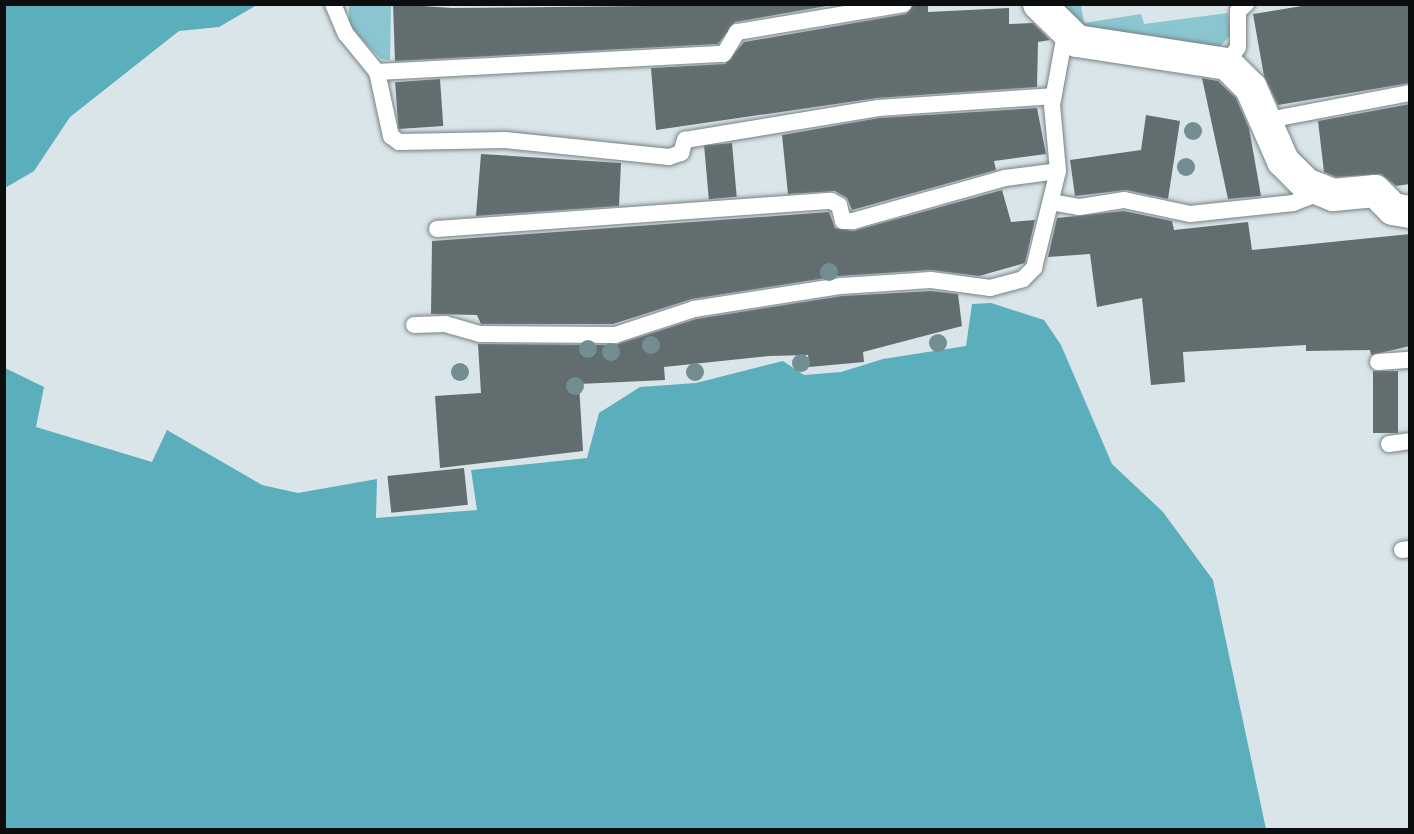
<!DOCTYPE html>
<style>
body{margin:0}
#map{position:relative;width:1414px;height:834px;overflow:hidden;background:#d9e5e8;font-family:Jost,sans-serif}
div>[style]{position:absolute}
.green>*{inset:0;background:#8ac5d0}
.forest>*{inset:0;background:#5baebc}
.building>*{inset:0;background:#626d6f;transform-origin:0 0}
.roads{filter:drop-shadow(0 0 2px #778285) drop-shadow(0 0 2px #778285)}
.lane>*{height:16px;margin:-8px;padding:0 8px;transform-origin:8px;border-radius:8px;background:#fff}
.street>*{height:32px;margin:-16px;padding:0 16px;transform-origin:16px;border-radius:16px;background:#fff}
.trees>*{width:18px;height:18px;margin:-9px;border-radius:50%;background:#738e93}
span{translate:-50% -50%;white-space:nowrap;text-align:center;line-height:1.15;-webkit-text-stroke:4.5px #e6f3f5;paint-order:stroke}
.frame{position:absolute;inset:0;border:6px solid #0a0e0f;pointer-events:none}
</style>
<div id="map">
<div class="green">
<div style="clip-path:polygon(349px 5px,391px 5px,390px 60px,381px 59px,358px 35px,349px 23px)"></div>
<div style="clip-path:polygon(1050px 5px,1081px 5px,1084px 23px,1141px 14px,1144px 24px,1228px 13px,1230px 35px,1219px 48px,1150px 35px,1085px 32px)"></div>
</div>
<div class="forest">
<div style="clip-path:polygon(5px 4px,257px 4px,257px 5px,219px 27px,179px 31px,70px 117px,34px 171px,5px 188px)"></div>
<div style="clip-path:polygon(991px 303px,1044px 320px,1061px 345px,1112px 464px,1163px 512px,1213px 580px,1266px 829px,5px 829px,5px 368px,44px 387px,36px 427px,152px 462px,167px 430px,262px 485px,298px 493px,377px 479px,376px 518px,477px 510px,471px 470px,587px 458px,599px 413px,640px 387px,696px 383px,783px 361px,804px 375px,841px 372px,883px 359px,966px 346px,972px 304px)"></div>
</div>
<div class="building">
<div style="clip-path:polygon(393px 4px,452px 8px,838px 4px,735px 22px,718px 44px,395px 61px)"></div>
<div style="clip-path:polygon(914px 4px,928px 4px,928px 12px,1009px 8px,1009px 24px,1033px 23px,1050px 40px,1038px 42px,1037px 87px,877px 98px,656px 130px,651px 68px,725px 64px,744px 42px,906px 14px)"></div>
<div style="clip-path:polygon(1314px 4px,1410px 4px,1410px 83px,1278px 105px,1264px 76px,1253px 14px)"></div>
<div style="clip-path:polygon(1202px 78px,1218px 81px,1236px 98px,1249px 128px,1261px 196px,1228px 199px)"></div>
<div style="left:440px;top:79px;width:47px;height:45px;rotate:86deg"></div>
<div style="clip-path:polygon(1410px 104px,1410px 184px,1396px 186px,1381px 174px,1336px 177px,1324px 172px,1318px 121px)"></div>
<div style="clip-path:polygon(1037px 108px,1046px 154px,994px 161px,996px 170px,852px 210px,847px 198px,835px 191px,788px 194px,782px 135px,879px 118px)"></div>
<div style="clip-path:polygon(1146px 115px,1180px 121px,1168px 199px,1126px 190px,1075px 196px,1070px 160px,1141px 150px)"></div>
<div style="left:732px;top:143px;width:54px;height:28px;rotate:85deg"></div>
<div style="clip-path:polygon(481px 154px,621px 163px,619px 206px,476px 216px)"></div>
<div style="clip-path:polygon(1002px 190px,1011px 222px,1035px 220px,1025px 263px,979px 276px,931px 270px,839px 276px,692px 299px,613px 324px,481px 324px,477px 315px,431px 314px,432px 241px,829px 212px,835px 228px,853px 231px)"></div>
<div style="clip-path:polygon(1124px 211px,1172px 221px,1174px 230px,1248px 222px,1252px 250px,1410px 234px,1410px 346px,1371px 355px,1370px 350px,1306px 351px,1306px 345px,1183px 352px,1185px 382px,1151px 385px,1142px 298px,1097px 307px,1090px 254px,1048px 257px,1057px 218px)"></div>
<div style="clip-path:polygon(931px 291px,958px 294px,962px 326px,863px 352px,864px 362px,809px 367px,808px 355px,769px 356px,664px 367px,665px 380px,579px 384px,583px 451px,440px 468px,435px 396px,481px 393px,478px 344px,615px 345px,696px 319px,842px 296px)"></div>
<div style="left:1373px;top:371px;width:25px;height:62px"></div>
<div style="left:464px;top:468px;width:37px;height:77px;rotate:84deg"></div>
</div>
<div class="roads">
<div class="lane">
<div style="left:333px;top:4px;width:33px;rotate:67deg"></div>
<div style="left:346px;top:34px;width:49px;rotate:50.8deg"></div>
<div style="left:377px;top:72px;width:66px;rotate:77.7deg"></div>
<div style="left:391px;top:136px;width:10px;rotate:37deg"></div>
<div style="left:399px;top:142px;width:106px;rotate:-1.1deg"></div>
<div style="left:505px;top:140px;width:165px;rotate:5.9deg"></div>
<div style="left:669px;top:157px;width:13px;rotate:-18deg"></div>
<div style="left:681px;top:153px;width:14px;rotate:-73deg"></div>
<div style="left:685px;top:140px;width:196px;rotate:-9.4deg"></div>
<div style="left:878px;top:108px;width:174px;rotate:-3.9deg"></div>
<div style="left:1227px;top:64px;width:20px;rotate:-57deg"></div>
<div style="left:1238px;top:47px;width:36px;rotate:-90deg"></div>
<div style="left:1238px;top:11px;width:11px;rotate:-41deg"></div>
<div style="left:377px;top:72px;width:347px;rotate:-3deg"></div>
<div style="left:724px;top:54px;width:26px;rotate:-59deg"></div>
<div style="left:737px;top:32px;width:169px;rotate:-9.5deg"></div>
<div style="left:1263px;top:121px;width:150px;rotate:-10.8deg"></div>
<div style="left:1051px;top:202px;width:29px;rotate:10deg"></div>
<div style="left:1080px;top:207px;width:45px;rotate:-9deg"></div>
<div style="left:1124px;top:200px;width:67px;rotate:12deg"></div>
<div style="left:1190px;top:214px;width:104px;rotate:-6.1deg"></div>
<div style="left:1293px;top:203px;width:28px;rotate:-21deg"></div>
<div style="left:437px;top:229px;width:395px;rotate:-4.1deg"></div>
<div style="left:831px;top:201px;width:9px;rotate:27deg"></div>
<div style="left:839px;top:205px;width:16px;rotate:76deg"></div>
<div style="left:843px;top:221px;width:10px"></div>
<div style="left:853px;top:221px;width:158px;rotate:-15.8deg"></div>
<div style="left:1005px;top:178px;width:53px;rotate:-7.5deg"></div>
<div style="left:414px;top:325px;width:31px;rotate:-2deg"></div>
<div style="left:445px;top:324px;width:35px;rotate:16deg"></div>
<div style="left:479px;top:334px;width:136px;rotate:0.4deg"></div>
<div style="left:615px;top:335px;width:83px;rotate:-18.2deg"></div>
<div style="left:694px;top:309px;width:149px;rotate:-8.9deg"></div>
<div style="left:841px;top:286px;width:90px;rotate:-3.8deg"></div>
<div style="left:931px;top:280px;width:60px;rotate:7.7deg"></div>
<div style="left:990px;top:288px;width:34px;rotate:-15deg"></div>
<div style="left:1023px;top:279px;width:16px;rotate:-45deg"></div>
<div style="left:1034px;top:268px;width:100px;rotate:-76.1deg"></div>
<div style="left:1058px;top:171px;width:66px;rotate:-95.2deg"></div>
<div style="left:1052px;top:105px;width:72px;rotate:-79.6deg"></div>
<div style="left:1378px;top:362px;width:32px;rotate:-4deg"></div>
<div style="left:1389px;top:444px;width:21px;rotate:-8deg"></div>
<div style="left:1402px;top:550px;width:8px;rotate:-7deg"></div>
</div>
<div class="street">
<div style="left:1039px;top:4px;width:53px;rotate:44.2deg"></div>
<div style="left:1077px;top:41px;width:152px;rotate:8.7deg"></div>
<div style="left:1227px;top:64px;width:34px;rotate:45deg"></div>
<div style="left:1251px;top:88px;width:80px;rotate:66.3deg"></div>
<div style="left:1283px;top:161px;width:33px;rotate:45deg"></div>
<div style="left:1306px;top:184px;width:29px;rotate:22deg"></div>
<div style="left:1333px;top:195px;width:42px;rotate:-5.4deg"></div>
<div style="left:1375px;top:191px;width:25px;rotate:45deg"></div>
<div style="left:1393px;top:209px;width:17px;rotate:10deg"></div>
</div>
</div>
<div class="trees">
<div style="left:1193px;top:131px"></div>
<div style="left:1186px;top:167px"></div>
<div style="left:829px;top:272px"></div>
<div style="left:938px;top:343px"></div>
<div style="left:651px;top:345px"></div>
<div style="left:588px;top:349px"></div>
<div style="left:611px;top:352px"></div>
<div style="left:801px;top:363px"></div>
<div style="left:460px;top:372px"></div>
<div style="left:695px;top:372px"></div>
<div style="left:575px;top:386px"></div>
</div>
<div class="frame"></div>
</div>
